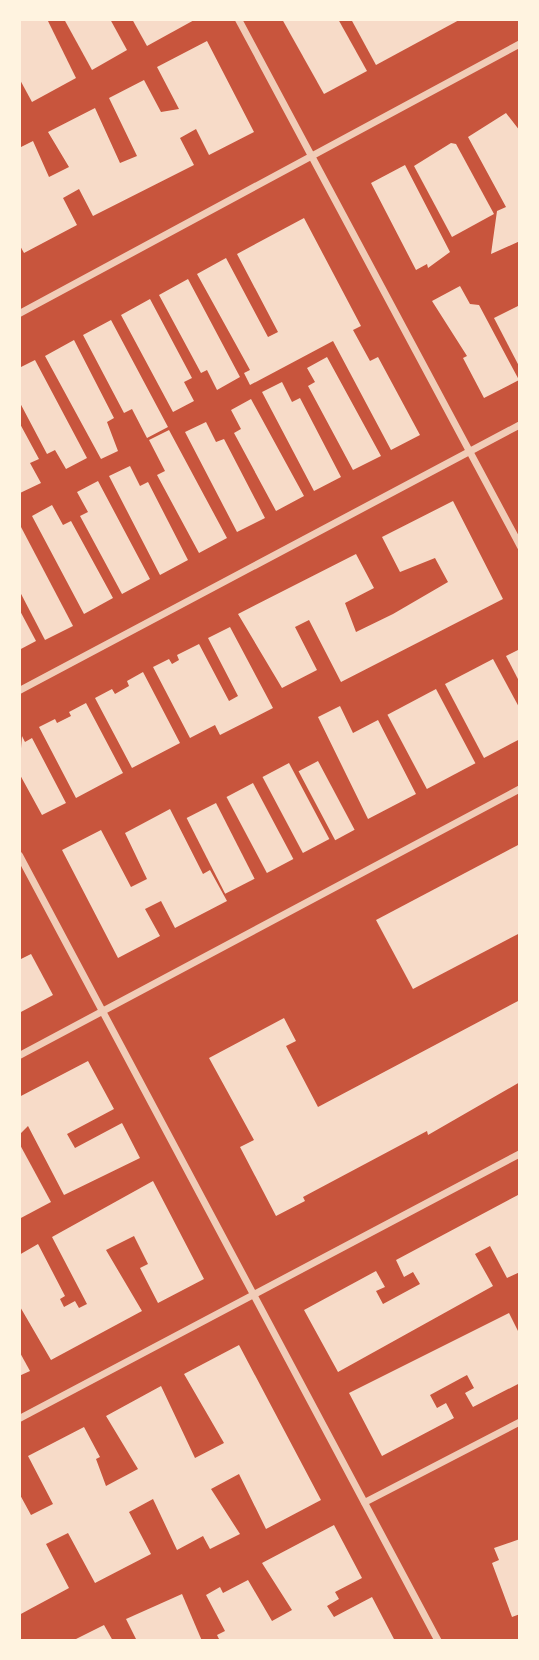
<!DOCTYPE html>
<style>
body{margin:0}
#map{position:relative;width:539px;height:1660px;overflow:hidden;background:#c8553d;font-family:"Golos Text",sans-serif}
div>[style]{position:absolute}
.building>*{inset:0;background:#f7dbc8;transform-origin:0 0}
.minor>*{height:7px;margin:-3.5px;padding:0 3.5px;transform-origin:3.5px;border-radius:3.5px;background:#f1ccb7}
span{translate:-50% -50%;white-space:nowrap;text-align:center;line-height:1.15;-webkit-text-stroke:7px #fff3e0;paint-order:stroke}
.frame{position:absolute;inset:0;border:21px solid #fff3e0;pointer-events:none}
</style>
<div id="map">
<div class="building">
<div style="clip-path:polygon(19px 19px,47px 19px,76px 78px,32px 102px,19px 78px)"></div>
<div style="clip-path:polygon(64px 19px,110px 19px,127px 50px,92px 70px)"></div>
<div style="clip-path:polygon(132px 19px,196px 19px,147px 46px)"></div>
<div style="clip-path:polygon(282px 19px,338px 19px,367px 71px,324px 94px)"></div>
<div style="clip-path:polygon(351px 19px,461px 19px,376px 65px)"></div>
<div style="clip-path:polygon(207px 41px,254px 132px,209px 155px,196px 129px,180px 138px,194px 165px,93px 216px,79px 189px,63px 198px,77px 225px,24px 253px,19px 244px,19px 148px,33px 141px,49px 177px,69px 167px,48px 132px,95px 108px,120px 163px,137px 156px,109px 98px,144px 80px,161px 112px,179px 109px,157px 67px)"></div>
<div style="clip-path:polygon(506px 113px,520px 131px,520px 241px,491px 254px,497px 211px,506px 207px,468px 137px)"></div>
<div style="clip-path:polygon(451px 143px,456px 144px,494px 214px,452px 237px,414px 166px)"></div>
<div style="clip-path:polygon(405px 165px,450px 252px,428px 268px,427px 264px,416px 270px,371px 183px)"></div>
<div style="clip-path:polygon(304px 218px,361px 326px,353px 330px,370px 361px,378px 357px,420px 435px,391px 450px,333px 341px,250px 385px,244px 373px,250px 370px,197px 274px,226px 258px,268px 337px,278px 332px,237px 254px)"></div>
<div style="clip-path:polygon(188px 279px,240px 377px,217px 390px,207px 370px,201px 373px,159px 295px)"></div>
<div style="clip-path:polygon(460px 286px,470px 304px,479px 305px,519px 380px,484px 398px,463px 358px,467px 356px,432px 301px)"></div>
<div style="clip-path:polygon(150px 299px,192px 378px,184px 382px,194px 401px,173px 412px,121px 315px)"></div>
<div style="clip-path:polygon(520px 305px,520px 368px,494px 318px)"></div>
<div style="clip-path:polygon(111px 320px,168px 427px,147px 438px,132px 409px,124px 413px,83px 335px)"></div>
<div style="clip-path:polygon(74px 340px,114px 418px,107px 422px,118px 451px,101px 459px,45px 356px)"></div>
<div style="clip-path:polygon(327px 357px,381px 456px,353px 470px,308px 386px,315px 382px,307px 368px)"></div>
<div style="clip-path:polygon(35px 360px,87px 458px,66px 469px,55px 450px,47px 454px,19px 401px,19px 368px)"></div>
<div style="clip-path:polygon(282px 382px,292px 402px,300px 398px,341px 477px,314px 491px,262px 392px)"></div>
<div style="clip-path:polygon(251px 399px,304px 496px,276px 511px,234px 433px,241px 429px,231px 410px)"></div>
<div style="clip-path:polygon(19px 422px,39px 459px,30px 463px,41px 483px,20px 493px)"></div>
<div style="clip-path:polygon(206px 422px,216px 442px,224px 439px,265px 518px,237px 532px,185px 432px)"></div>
<div style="clip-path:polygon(169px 430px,227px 538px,199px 553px,157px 475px,165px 471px,149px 440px)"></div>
<div style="clip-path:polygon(130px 466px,140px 486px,148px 482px,188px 560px,160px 575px,109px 476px)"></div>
<div style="clip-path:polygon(98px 481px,150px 579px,122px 594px,80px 516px,88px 512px,77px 492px)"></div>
<div style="clip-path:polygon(453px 501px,503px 599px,341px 682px,309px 620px,295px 627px,317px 670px,282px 688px,238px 614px,356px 554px,374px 588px,345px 603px,356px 632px,393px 614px,448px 582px,435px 558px,400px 572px,382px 537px)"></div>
<div style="clip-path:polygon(52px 505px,63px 525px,71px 521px,113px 598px,84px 614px,32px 516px)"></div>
<div style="clip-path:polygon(21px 527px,73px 626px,45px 640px,19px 590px)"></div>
<div style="clip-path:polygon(19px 609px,36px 641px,19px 650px)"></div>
<div style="clip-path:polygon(230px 627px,273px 708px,220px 735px,215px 725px,190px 738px,153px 667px,169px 659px,172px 664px,179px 660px,177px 655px,199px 644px,229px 701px,238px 696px,208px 638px)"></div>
<div style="clip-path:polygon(520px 649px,520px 683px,506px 656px)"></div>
<div style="clip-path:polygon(493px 659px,520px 709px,520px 739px,484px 758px,445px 684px)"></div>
<div style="clip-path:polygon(143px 672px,180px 743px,132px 768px,95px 698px,112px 689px,115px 694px,129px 686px,127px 681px)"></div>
<div style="left:436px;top:689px;width:84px;height:55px;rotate:62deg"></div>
<div style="clip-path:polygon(86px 703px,123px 773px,76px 798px,39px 727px,55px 719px,57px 723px,71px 716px,69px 712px)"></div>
<div style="clip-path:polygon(340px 706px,353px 733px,378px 720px,416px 794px,368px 819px,318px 717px)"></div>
<div style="clip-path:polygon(22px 736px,25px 742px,32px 738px,66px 803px,42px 815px,19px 773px)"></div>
<div style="left:318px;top:761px;width:78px;height:22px;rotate:62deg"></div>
<div style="left:289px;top:763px;width:86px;height:30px;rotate:62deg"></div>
<div style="left:253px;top:783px;width:86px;height:30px;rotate:62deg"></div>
<div style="left:216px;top:803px;width:85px;height:33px;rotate:63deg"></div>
<div style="clip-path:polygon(170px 809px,203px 874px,210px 870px,227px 901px,175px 928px,161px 901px,145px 909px,160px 936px,118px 958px,62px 850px,101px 830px,131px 887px,147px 879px,125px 833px)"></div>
<div style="clip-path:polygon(520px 844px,520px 933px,413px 989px,376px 920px)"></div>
<div style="clip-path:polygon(31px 954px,53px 995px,19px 1013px,19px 960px)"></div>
<div style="clip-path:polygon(520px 1000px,520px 1082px,428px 1135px,427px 1131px,303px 1197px,305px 1201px,276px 1216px,240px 1147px,254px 1140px,209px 1058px,284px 1018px,296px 1041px,286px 1046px,318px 1107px)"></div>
<div style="clip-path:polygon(88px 1061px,114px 1109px,67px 1134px,75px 1148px,122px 1123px,140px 1158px,64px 1195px,28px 1126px,19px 1135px,19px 1097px)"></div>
<div style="clip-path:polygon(19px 1143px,51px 1202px,19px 1219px)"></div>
<div style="clip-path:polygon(153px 1181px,204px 1279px,158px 1303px,140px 1268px,148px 1264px,134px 1236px,106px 1250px,142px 1311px,51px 1360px,19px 1305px,19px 1255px,38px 1244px,65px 1296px,60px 1299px,64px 1307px,75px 1301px,79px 1308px,87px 1304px,52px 1237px)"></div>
<div style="clip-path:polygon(518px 1195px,520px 1272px,507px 1278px,490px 1246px,475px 1254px,493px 1286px,338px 1372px,304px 1310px,376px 1271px,385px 1287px,376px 1291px,383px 1304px,420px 1284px,413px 1272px,404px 1277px,396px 1260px)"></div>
<div style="clip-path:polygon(509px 1313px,520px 1335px,520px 1383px,473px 1407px,465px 1393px,474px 1388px,467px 1375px,430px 1395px,437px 1408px,446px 1403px,454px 1418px,382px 1456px,349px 1393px)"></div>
<div style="clip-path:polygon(239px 1345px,321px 1500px,266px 1529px,239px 1474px,211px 1489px,240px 1534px,210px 1549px,203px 1536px,177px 1550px,153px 1499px,129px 1512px,151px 1554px,95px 1583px,68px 1533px,46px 1544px,69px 1588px,19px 1615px,19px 1493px,31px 1515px,53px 1504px,28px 1456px,84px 1427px,100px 1457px,96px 1459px,106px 1486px,138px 1469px,106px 1416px,161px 1386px,195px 1458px,224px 1443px,184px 1374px)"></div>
<div style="clip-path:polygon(19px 1351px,30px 1371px,19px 1376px)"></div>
<div style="clip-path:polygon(334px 1525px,362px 1578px,335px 1592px,339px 1599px,327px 1606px,334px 1617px,372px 1597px,395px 1641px,220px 1641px,217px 1635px,225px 1631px,206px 1595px,220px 1587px,223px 1593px,248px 1580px,272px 1621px,292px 1610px,262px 1563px)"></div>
<div style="clip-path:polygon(520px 1539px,520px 1614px,512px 1617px,492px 1563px,499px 1560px,494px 1548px)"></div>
<div style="clip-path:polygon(182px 1594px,202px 1641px,137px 1641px,126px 1619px)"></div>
<div style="clip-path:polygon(104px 1625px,113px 1641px,66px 1641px,76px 1639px)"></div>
</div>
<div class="minor">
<div style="left:238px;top:19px;width:598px;rotate:61.85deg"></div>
<div style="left:19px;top:313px;width:569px;rotate:-28.32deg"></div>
<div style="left:19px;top:690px;width:567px;rotate:-27.97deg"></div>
<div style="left:19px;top:855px;width:891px;rotate:61.94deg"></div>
<div style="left:19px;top:1055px;width:568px;rotate:-28.05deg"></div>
<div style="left:19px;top:1418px;width:567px;rotate:-27.88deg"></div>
<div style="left:364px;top:1502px;width:176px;rotate:-27.4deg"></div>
</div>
<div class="frame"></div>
</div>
